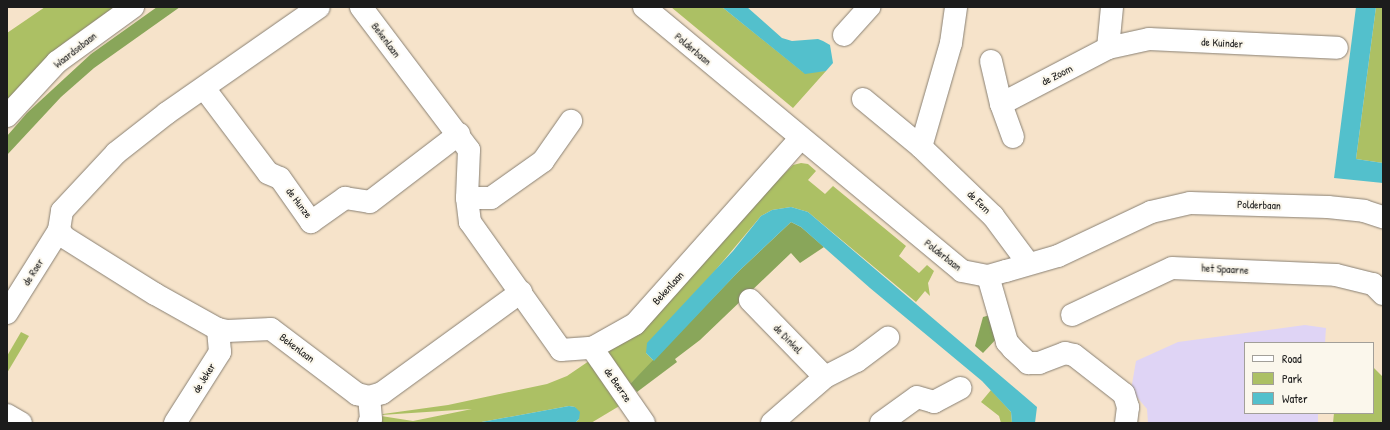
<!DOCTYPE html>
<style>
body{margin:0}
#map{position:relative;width:1390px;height:430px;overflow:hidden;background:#f6e3ca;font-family:"Patrick Hand",sans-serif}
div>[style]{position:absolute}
.built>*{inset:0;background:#dfd4f5}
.green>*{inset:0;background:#acc064}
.forest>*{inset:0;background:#89a65a}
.water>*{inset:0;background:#53c0cc}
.roads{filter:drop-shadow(0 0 1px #898073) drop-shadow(0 0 1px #898073)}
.minor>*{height:22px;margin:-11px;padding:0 11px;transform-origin:11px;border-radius:11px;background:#fff}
span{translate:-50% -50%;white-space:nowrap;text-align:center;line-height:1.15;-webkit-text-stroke:4px #fbf7ec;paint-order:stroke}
.street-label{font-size:11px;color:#1c1c1c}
.frame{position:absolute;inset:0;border:8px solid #1c1c1c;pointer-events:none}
.legend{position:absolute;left:1244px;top:342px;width:130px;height:72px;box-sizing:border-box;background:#fbf7ec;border:1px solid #a29f99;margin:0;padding:5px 7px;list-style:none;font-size:12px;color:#1c1c1c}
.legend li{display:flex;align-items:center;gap:8px;height:20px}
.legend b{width:20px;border:1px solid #a29f99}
</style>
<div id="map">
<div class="built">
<div style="clip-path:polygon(1305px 325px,1326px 328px,1325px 343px,1245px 343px,1245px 413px,1318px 413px,1318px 423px,1148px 423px,1147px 409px,1131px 390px,1136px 361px,1178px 342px)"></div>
</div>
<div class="green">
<div style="clip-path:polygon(45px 7px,114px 7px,64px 43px,7px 101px,7px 33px)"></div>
<div style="clip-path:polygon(671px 7px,722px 7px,803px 72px,826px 71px,793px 108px)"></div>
<div style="clip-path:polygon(1376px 7px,1383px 7px,1383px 163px,1356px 159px)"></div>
<div style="clip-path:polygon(801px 163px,808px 164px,816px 171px,808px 180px,825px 194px,833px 186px,906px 246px,899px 256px,919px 273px,927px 265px,934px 271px,928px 283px,930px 296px,925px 291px,916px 302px,808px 212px,791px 207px,772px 210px,761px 216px,646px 353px,654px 361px,630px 384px,609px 354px,608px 347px,793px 165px)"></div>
<div style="clip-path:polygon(21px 332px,29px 336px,7px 373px,7px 356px)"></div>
<div style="clip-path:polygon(evenodd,589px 361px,621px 405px,591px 423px,575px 423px,579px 419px,575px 407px,569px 406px,476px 423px,374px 423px,383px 414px,448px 405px,547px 384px,567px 376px,589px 361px,472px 409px,413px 421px,381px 416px,381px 415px,472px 409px)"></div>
<div style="clip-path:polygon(1373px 367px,1383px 377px,1383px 423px,1333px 423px,1334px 413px,1373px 413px)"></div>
<div style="clip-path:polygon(991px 390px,1011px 412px,1012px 423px,1001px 423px,999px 416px,981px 402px)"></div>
</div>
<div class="forest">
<div style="clip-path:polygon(157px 7px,180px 7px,94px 68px,61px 97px,7px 155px,7px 136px,27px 113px,91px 54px)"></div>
<div style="clip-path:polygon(791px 222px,801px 227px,824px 247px,800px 263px,791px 253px,700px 340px,675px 359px,677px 362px,637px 392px,630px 384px,739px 271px)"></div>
<div style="clip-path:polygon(994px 314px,1000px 335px,983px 353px,975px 346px,983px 317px)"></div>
</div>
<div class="water">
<div style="clip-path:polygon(722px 7px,747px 7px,782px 38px,792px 41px,818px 39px,823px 41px,830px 45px,833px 63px,826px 71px,805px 74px)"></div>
<div style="clip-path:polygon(1356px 7px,1376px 7px,1356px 159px,1383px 163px,1383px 183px,1334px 178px)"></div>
<div style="clip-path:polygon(791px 207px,808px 212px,1037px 407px,1035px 423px,1012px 423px,1011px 412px,982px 381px,870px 288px,801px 227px,791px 222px,739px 271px,654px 361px,646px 353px,647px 343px,733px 251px,761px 216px,772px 210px)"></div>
<div style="clip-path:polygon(569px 406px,575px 407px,580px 412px,579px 419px,575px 423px,476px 423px)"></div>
</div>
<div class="roads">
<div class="minor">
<div style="left:361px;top:7px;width:179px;rotate:52.9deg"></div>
<div style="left:469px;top:150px;width:48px;rotate:92.4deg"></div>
<div style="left:467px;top:198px;width:24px;rotate:83deg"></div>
<div style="left:470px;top:222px;width:157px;rotate:54.6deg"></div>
<div style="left:561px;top:350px;width:31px;rotate:-4deg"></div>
<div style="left:592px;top:348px;width:49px;rotate:-29.2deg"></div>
<div style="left:635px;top:324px;width:248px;rotate:-48.3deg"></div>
<div style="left:644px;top:7px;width:413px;rotate:39.7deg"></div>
<div style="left:962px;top:271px;width:26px;rotate:11deg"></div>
<div style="left:988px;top:276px;width:19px;rotate:-16deg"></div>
<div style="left:1006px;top:271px;width:54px;rotate:-16.1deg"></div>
<div style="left:1058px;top:256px;width:103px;rotate:-25.3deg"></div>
<div style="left:1151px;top:212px;width:40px;rotate:-13deg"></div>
<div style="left:1190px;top:203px;width:138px;rotate:1.7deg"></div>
<div style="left:1328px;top:207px;width:36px;rotate:6deg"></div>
<div style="left:1364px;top:211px;width:20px;rotate:18deg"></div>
<div style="left:844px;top:35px;width:38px;rotate:-48deg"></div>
<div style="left:1108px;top:48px;width:42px;rotate:-12.4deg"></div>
<div style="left:1149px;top:39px;width:188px;rotate:2.7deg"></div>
<div style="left:991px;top:61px;width:44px;rotate:76.9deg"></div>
<div style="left:204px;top:88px;width:106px;rotate:53deg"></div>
<div style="left:268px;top:173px;width:13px;rotate:23deg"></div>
<div style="left:280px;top:178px;width:54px;rotate:54.8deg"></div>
<div style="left:311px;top:222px;width:42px;rotate:-35.2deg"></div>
<div style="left:345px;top:198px;width:25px;rotate:9deg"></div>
<div style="left:370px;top:202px;width:112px;rotate:-37.4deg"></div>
<div style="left:863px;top:99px;width:75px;rotate:39.6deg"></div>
<div style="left:921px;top:147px;width:100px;rotate:43.8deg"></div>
<div style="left:993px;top:216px;width:59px;rotate:53.3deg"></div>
<div style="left:7px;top:116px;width:74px;rotate:-47.2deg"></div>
<div style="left:57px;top:62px;width:94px;rotate:-35.9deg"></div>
<div style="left:1013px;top:137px;width:35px;rotate:-110deg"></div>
<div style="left:1001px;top:104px;width:121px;rotate:-27.6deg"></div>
<div style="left:1108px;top:48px;width:41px;rotate:-84.4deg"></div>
<div style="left:921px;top:147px;width:108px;rotate:-73.9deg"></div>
<div style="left:951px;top:43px;width:36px;rotate:-82deg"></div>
<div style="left:467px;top:198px;width:24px"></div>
<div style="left:491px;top:198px;width:64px;rotate:-35.4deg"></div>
<div style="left:543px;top:161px;width:49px;rotate:-55deg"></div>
<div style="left:59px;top:230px;width:9px;rotate:54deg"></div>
<div style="left:64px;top:237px;width:107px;rotate:32.1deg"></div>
<div style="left:155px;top:294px;width:72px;rotate:29.1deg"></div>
<div style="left:218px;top:329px;width:9px;rotate:13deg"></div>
<div style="left:227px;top:331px;width:44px;rotate:-2.6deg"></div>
<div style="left:271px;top:329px;width:108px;rotate:37.1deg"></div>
<div style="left:357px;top:394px;width:12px;rotate:14deg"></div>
<div style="left:369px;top:397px;width:14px;rotate:-17deg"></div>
<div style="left:382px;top:393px;width:172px;rotate:-36deg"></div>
<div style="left:59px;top:230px;width:19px;rotate:-81deg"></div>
<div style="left:62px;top:211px;width:79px;rotate:-47deg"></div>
<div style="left:116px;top:153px;width:65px;rotate:-38.1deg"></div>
<div style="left:167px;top:113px;width:185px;rotate:-34.9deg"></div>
<div style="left:988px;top:276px;width:69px;rotate:73.9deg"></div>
<div style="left:1007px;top:342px;width:9px;rotate:49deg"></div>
<div style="left:1013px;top:349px;width:21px;rotate:43deg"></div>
<div style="left:1028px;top:363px;width:11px"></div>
<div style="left:1039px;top:363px;width:28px;rotate:-21deg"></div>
<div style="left:1065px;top:353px;width:9px;rotate:13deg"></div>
<div style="left:1074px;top:355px;width:63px;rotate:38deg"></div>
<div style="left:1124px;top:394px;width:14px;rotate:73deg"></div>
<div style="left:1128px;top:407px;width:16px;rotate:97deg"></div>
<div style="left:750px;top:300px;width:107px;rotate:45.8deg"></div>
<div style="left:7px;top:313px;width:98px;rotate:-57.9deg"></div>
<div style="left:1072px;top:315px;width:110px;rotate:-25.2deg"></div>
<div style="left:1172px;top:268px;width:164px;rotate:2.4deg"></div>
<div style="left:1336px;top:275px;width:38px;rotate:14deg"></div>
<div style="left:1373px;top:284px;width:14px;rotate:45deg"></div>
<div style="left:592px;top:348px;width:91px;rotate:55.3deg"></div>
<div style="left:7px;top:415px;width:16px;rotate:30deg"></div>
<div style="left:175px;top:423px;width:84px;rotate:-57.6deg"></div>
<div style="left:220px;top:352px;width:23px;rotate:-95deg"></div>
<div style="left:369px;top:423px;width:4px;rotate:-63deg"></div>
<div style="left:371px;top:419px;width:22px;rotate:-95deg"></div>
<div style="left:772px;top:423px;width:70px;rotate:-41deg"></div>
<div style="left:825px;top:377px;width:36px;rotate:-27deg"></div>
<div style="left:857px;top:361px;width:39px;rotate:-37deg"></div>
<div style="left:881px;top:423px;width:44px;rotate:-35.8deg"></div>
<div style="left:917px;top:397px;width:18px;rotate:16deg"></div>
<div style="left:934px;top:402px;width:30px;rotate:-28deg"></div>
</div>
</div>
<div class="street-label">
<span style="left:386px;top:40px;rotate:53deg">Bekenlaan</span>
<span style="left:1222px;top:43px;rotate:3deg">de Kuinder</span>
<span style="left:693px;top:49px;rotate:40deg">Polderbaan</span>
<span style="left:75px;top:50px;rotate:-38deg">Waardsebaan</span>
<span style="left:1057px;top:75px;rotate:-27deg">de Zoom</span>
<span style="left:979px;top:202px;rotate:44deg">de Eem</span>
<span style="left:299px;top:203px;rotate:53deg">de Hunze</span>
<span style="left:1259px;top:205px;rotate:2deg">Polderbaan</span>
<span style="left:943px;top:255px;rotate:38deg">Polderbaan</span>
<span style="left:1225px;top:269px;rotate:3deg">het Spaarne</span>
<span style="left:33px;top:272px;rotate:-58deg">de Roer</span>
<span style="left:668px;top:288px;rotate:-48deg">Bekenlaan</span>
<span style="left:788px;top:339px;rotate:46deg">de Dinkel</span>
<span style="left:297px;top:348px;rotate:37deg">Bekenlaan</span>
<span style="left:204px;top:378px;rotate:-58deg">de Jeker</span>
<span style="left:618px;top:385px;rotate:55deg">de Beerze</span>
</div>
<div class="frame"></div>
<ul class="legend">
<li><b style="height:5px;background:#fff"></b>Road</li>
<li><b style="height:11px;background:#acc064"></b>Park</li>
<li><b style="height:11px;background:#53c0cc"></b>Water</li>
</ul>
</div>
